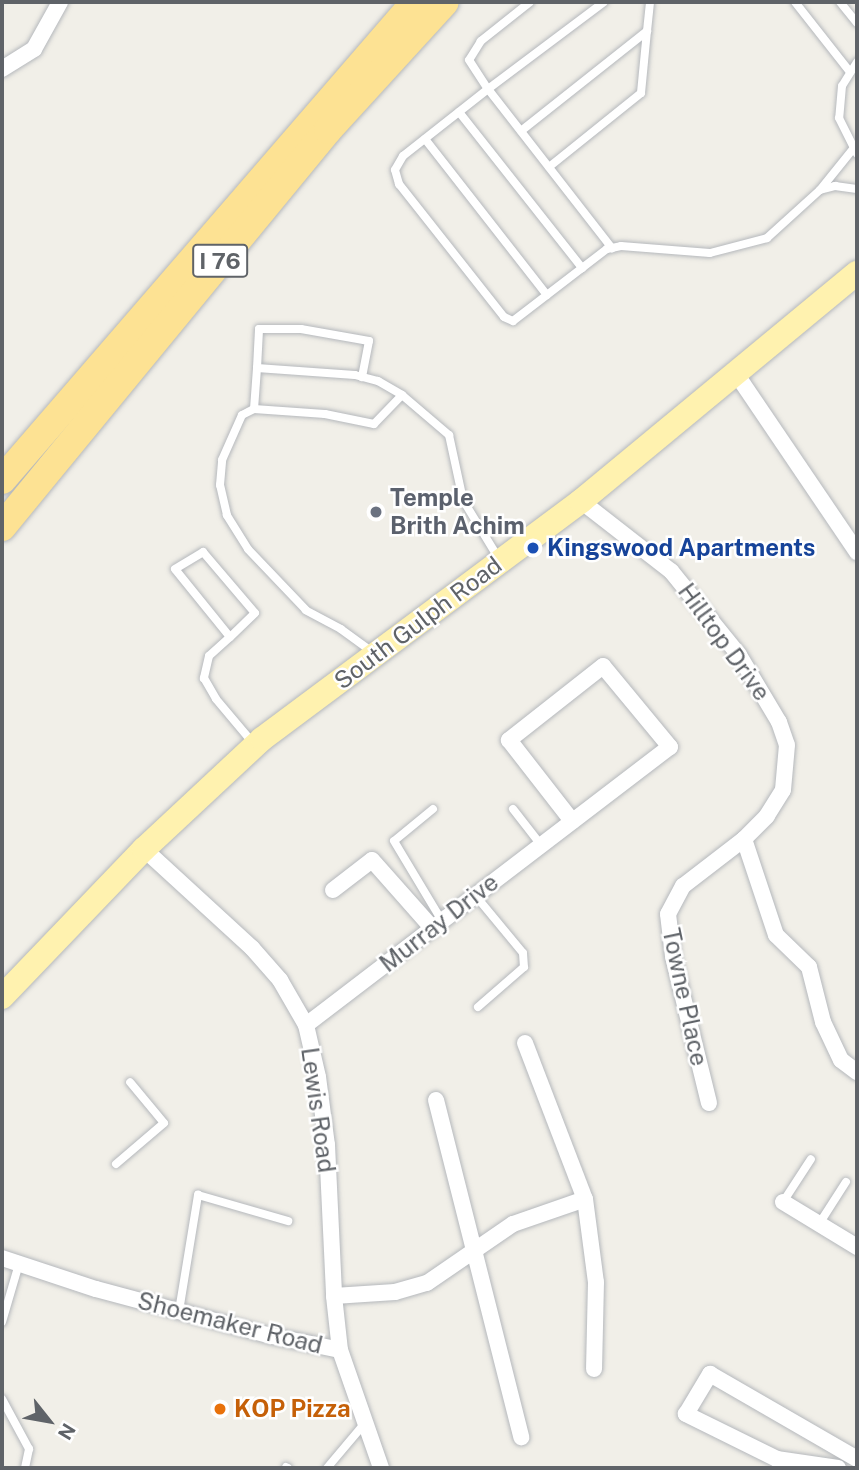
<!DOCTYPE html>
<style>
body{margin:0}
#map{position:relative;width:859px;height:1470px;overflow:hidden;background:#f1efe8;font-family:"Public Sans",sans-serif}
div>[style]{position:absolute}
.roads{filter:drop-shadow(0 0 2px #b5b8bc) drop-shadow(0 0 2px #b5b8bc)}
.lane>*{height:8px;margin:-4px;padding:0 4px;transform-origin:4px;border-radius:4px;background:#fff}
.street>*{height:16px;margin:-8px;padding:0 8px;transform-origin:8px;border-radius:8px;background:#fff}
.primary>*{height:24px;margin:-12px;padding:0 12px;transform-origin:12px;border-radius:12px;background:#fff2af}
.highway>*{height:28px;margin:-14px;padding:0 14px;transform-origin:14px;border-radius:14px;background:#fde293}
.dots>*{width:19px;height:19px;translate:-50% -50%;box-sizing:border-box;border:4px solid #fff;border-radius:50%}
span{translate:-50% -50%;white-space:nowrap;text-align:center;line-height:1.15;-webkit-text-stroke:5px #fff;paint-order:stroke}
.shield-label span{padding:2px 5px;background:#fff;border:2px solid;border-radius:5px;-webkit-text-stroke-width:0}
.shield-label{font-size:23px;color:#5f6368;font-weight:700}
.worship-label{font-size:24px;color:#5b616d;font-weight:700}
.left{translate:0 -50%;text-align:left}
.transit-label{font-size:24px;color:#164399;font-weight:700}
.street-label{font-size:24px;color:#5f6368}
.food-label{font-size:24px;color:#c56008;font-weight:700}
.frame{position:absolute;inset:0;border:4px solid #5f6368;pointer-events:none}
.north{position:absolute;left:14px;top:1386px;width:70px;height:70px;-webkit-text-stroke:5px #fff;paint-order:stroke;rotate:121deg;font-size:19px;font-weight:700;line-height:28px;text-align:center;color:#5f6368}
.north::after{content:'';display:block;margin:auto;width:24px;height:32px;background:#5f6368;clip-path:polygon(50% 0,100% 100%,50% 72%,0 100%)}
</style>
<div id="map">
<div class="roads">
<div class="lane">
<div style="left:530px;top:2px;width:63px;rotate:141.5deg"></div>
<div style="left:481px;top:41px;width:22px;rotate:122deg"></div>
<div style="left:469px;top:60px;width:35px;rotate:57deg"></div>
<div style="left:488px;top:89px;width:108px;rotate:141.8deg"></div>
<div style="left:403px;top:156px;width:16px;rotate:120deg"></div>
<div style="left:395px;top:170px;width:15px;rotate:74deg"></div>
<div style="left:399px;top:184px;width:169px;rotate:51.7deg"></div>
<div style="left:504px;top:317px;width:10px;rotate:24deg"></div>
<div style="left:513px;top:321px;width:118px;rotate:-37.5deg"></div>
<div style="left:607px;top:249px;width:14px;rotate:-12deg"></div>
<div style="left:621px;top:246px;width:89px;rotate:4.5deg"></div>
<div style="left:710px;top:253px;width:59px;rotate:-14.7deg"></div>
<div style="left:767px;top:238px;width:72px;rotate:-42.2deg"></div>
<div style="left:820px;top:190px;width:53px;rotate:-51.2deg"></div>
<div style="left:604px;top:2px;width:145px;rotate:143.1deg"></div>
<div style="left:488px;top:89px;width:202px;rotate:52.1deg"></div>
<div style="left:795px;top:2px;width:89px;rotate:51.8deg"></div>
<div style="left:840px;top:2px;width:27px;rotate:51deg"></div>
<div style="left:857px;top:62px;width:28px;rotate:122deg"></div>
<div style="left:842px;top:86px;width:32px;rotate:95deg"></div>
<div style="left:839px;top:118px;width:40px;rotate:63.4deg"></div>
<div style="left:459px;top:112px;width:199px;rotate:51.7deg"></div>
<div style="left:521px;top:131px;width:161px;rotate:-38.4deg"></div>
<div style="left:647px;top:31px;width:29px;rotate:-84deg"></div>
<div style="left:425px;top:139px;width:198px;rotate:52deg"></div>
<div style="left:549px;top:167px;width:118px;rotate:-38.8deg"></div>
<div style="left:641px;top:93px;width:62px;rotate:-84.5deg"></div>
<div style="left:820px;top:190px;width:16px;rotate:-15deg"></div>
<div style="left:835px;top:186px;width:22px;rotate:8deg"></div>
<div style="left:257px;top:368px;width:39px;rotate:-87deg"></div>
<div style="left:259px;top:329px;width:42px"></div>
<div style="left:301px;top:329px;width:69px;rotate:10deg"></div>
<div style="left:369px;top:341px;width:37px;rotate:101deg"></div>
<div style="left:254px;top:409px;width:71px;rotate:4deg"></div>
<div style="left:325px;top:414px;width:50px;rotate:11.5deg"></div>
<div style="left:374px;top:424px;width:40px;rotate:-46deg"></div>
<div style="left:230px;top:637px;width:87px;rotate:-129deg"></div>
<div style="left:175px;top:569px;width:33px;rotate:-31deg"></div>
<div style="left:203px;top:552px;width:80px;rotate:49.6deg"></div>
<div style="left:255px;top:613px;width:35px;rotate:136deg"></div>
<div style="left:230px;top:637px;width:28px;rotate:138deg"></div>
<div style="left:209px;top:656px;width:23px;rotate:103deg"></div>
<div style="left:204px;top:678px;width:24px;rotate:60deg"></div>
<div style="left:216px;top:699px;width:57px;rotate:49.9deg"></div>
<div style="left:371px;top:651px;width:37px;rotate:-144deg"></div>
<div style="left:341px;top:629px;width:40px;rotate:-152deg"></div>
<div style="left:306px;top:610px;width:84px;rotate:-133.6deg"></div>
<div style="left:248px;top:549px;width:40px;rotate:-122deg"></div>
<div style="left:227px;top:515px;width:31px;rotate:-103deg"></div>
<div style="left:220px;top:485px;width:25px;rotate:-85deg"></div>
<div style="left:222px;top:460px;width:49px;rotate:-66deg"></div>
<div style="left:242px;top:415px;width:13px;rotate:-27deg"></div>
<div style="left:254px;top:409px;width:41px;rotate:-85.8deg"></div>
<div style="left:257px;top:368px;width:98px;rotate:4.1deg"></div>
<div style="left:355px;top:375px;width:24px;rotate:15deg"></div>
<div style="left:378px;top:381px;width:28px;rotate:30deg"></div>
<div style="left:402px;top:395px;width:62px;rotate:40.4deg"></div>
<div style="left:449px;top:435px;width:66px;rotate:77.8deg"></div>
<div style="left:463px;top:500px;width:69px;rotate:58.6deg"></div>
<div style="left:433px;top:809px;width:50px;rotate:140.6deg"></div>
<div style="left:394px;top:841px;width:93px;rotate:59deg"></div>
<div style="left:513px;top:809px;width:46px;rotate:52.1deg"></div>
<div style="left:475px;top:895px;width:75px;rotate:50.4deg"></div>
<div style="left:523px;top:953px;width:14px;rotate:86deg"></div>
<div style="left:524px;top:967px;width:61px;rotate:139deg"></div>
<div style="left:116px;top:1164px;width:63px;rotate:-40.5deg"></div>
<div style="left:164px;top:1123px;width:53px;rotate:-129.7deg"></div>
<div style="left:783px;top:1202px;width:51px;rotate:-56.9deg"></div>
<div style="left:819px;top:1224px;width:50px;rotate:-57.3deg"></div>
<div style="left:179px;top:1311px;width:118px;rotate:-80.7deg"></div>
<div style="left:198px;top:1195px;width:94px;rotate:16.1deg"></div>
<div style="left:2px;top:1322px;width:60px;rotate:-73.7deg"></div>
<div style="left:2px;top:1399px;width:57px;rotate:61.6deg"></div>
<div style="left:29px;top:1449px;width:19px;rotate:102deg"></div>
<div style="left:286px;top:1467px;width:2px;rotate:27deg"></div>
<div style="left:327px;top:1468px;width:59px;rotate:-49.8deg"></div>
</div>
<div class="street">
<div style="left:2px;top:69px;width:38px;rotate:-32deg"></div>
<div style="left:34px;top:49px;width:54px;rotate:-61deg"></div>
<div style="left:737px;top:375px;width:214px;rotate:55.9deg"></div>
<div style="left:581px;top:501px;width:114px;rotate:37.9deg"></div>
<div style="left:671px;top:571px;width:108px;rotate:51deg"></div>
<div style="left:739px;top:655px;width:78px;rotate:59.2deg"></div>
<div style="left:779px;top:722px;width:24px;rotate:71deg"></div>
<div style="left:787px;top:745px;width:45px;rotate:95.1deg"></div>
<div style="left:783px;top:790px;width:31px;rotate:122deg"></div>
<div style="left:767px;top:816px;width:33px;rotate:135deg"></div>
<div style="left:744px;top:839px;width:101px;rotate:71.6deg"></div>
<div style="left:776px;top:935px;width:46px;rotate:44.1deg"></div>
<div style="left:809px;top:967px;width:57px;rotate:75.7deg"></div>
<div style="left:823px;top:1022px;width:42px;rotate:64.7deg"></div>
<div style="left:841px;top:1060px;width:20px;rotate:37deg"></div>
<div style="left:144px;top:849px;width:147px;rotate:42.5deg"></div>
<div style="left:252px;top:948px;width:43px;rotate:48.8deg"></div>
<div style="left:280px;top:980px;width:52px;rotate:60deg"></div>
<div style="left:306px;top:1025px;width:53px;rotate:77deg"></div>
<div style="left:318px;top:1077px;width:69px;rotate:82.5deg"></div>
<div style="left:327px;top:1145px;width:151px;rotate:87.3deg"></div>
<div style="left:334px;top:1296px;width:54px;rotate:83.7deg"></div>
<div style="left:333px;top:890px;width:49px;rotate:-37.6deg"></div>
<div style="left:372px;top:860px;width:92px;rotate:48.5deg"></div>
<div style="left:306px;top:1025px;width:458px;rotate:-37.4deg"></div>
<div style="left:670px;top:747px;width:105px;rotate:-129.6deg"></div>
<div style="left:603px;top:666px;width:120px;rotate:141.8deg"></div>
<div style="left:509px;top:740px;width:103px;rotate:52.1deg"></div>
<div style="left:525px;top:1043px;width:167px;rotate:69deg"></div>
<div style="left:585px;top:1199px;width:84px;rotate:82.5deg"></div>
<div style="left:596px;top:1282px;width:87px;rotate:91.3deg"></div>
<div style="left:436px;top:1100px;width:348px;rotate:75.8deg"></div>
<div style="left:709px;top:1103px;width:151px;rotate:-103.8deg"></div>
<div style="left:673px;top:956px;width:42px;rotate:-96.8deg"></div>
<div style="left:668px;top:914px;width:32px;rotate:-62deg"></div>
<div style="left:683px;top:886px;width:77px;rotate:-37.6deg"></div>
<div style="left:783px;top:1202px;width:87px;rotate:31.3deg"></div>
<div style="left:2px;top:1258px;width:99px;rotate:18.3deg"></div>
<div style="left:96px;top:1289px;width:182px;rotate:15deg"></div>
<div style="left:272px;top:1336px;width:69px;rotate:11.6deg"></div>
<div style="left:340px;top:1350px;width:125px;rotate:70.8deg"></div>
<div style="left:334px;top:1296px;width:61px;rotate:-3.8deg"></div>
<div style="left:395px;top:1292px;width:33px;rotate:-16deg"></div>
<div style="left:427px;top:1283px;width:104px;rotate:-34.5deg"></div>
<div style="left:513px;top:1224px;width:76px;rotate:-19.1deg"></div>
<div style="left:838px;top:1468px;width:62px;rotate:-171.6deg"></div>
<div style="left:777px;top:1459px;width:102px;rotate:-153.7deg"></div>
<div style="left:686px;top:1414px;width:47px;rotate:-59deg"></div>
<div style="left:710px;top:1374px;width:170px;rotate:30deg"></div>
</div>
<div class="primary">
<div style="left:2px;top:997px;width:205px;rotate:-46.2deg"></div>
<div style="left:144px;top:849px;width:161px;rotate:-43deg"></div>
<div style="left:262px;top:739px;width:398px;rotate:-36.7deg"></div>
<div style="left:581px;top:501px;width:358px;rotate:-39.6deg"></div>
</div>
<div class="highway">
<div style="left:2px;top:480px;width:632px;rotate:-49.17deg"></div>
<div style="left:2px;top:527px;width:514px;rotate:-50.61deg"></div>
<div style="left:328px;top:130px;width:173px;rotate:-47.6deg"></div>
</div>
</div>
<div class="dots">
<div style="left:376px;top:512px;background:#6b7280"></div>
<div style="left:533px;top:548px;background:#1a4fb4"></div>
<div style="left:220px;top:1409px;background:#e8710a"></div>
</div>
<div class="shield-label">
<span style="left:220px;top:261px">I 76</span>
</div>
<div class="worship-label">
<span class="left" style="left:390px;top:512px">Temple<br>Brith Achim</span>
</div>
<div class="transit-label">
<span class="left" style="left:547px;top:548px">Kingswood Apartments</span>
</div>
<div class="street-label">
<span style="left:418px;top:623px;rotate:-37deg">South Gulph Road</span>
<span style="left:724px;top:642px;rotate:54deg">Hilltop Drive</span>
<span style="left:439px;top:923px;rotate:-38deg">Murray Drive</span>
<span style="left:685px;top:997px;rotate:78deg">Towne Place</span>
<span style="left:318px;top:1110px;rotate:82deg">Lewis Road</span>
<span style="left:230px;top:1323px;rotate:14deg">Shoemaker Road</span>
</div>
<div class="food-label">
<span class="left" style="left:234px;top:1409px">KOP Pizza</span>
</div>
<div class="frame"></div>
<div class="north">N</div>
</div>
